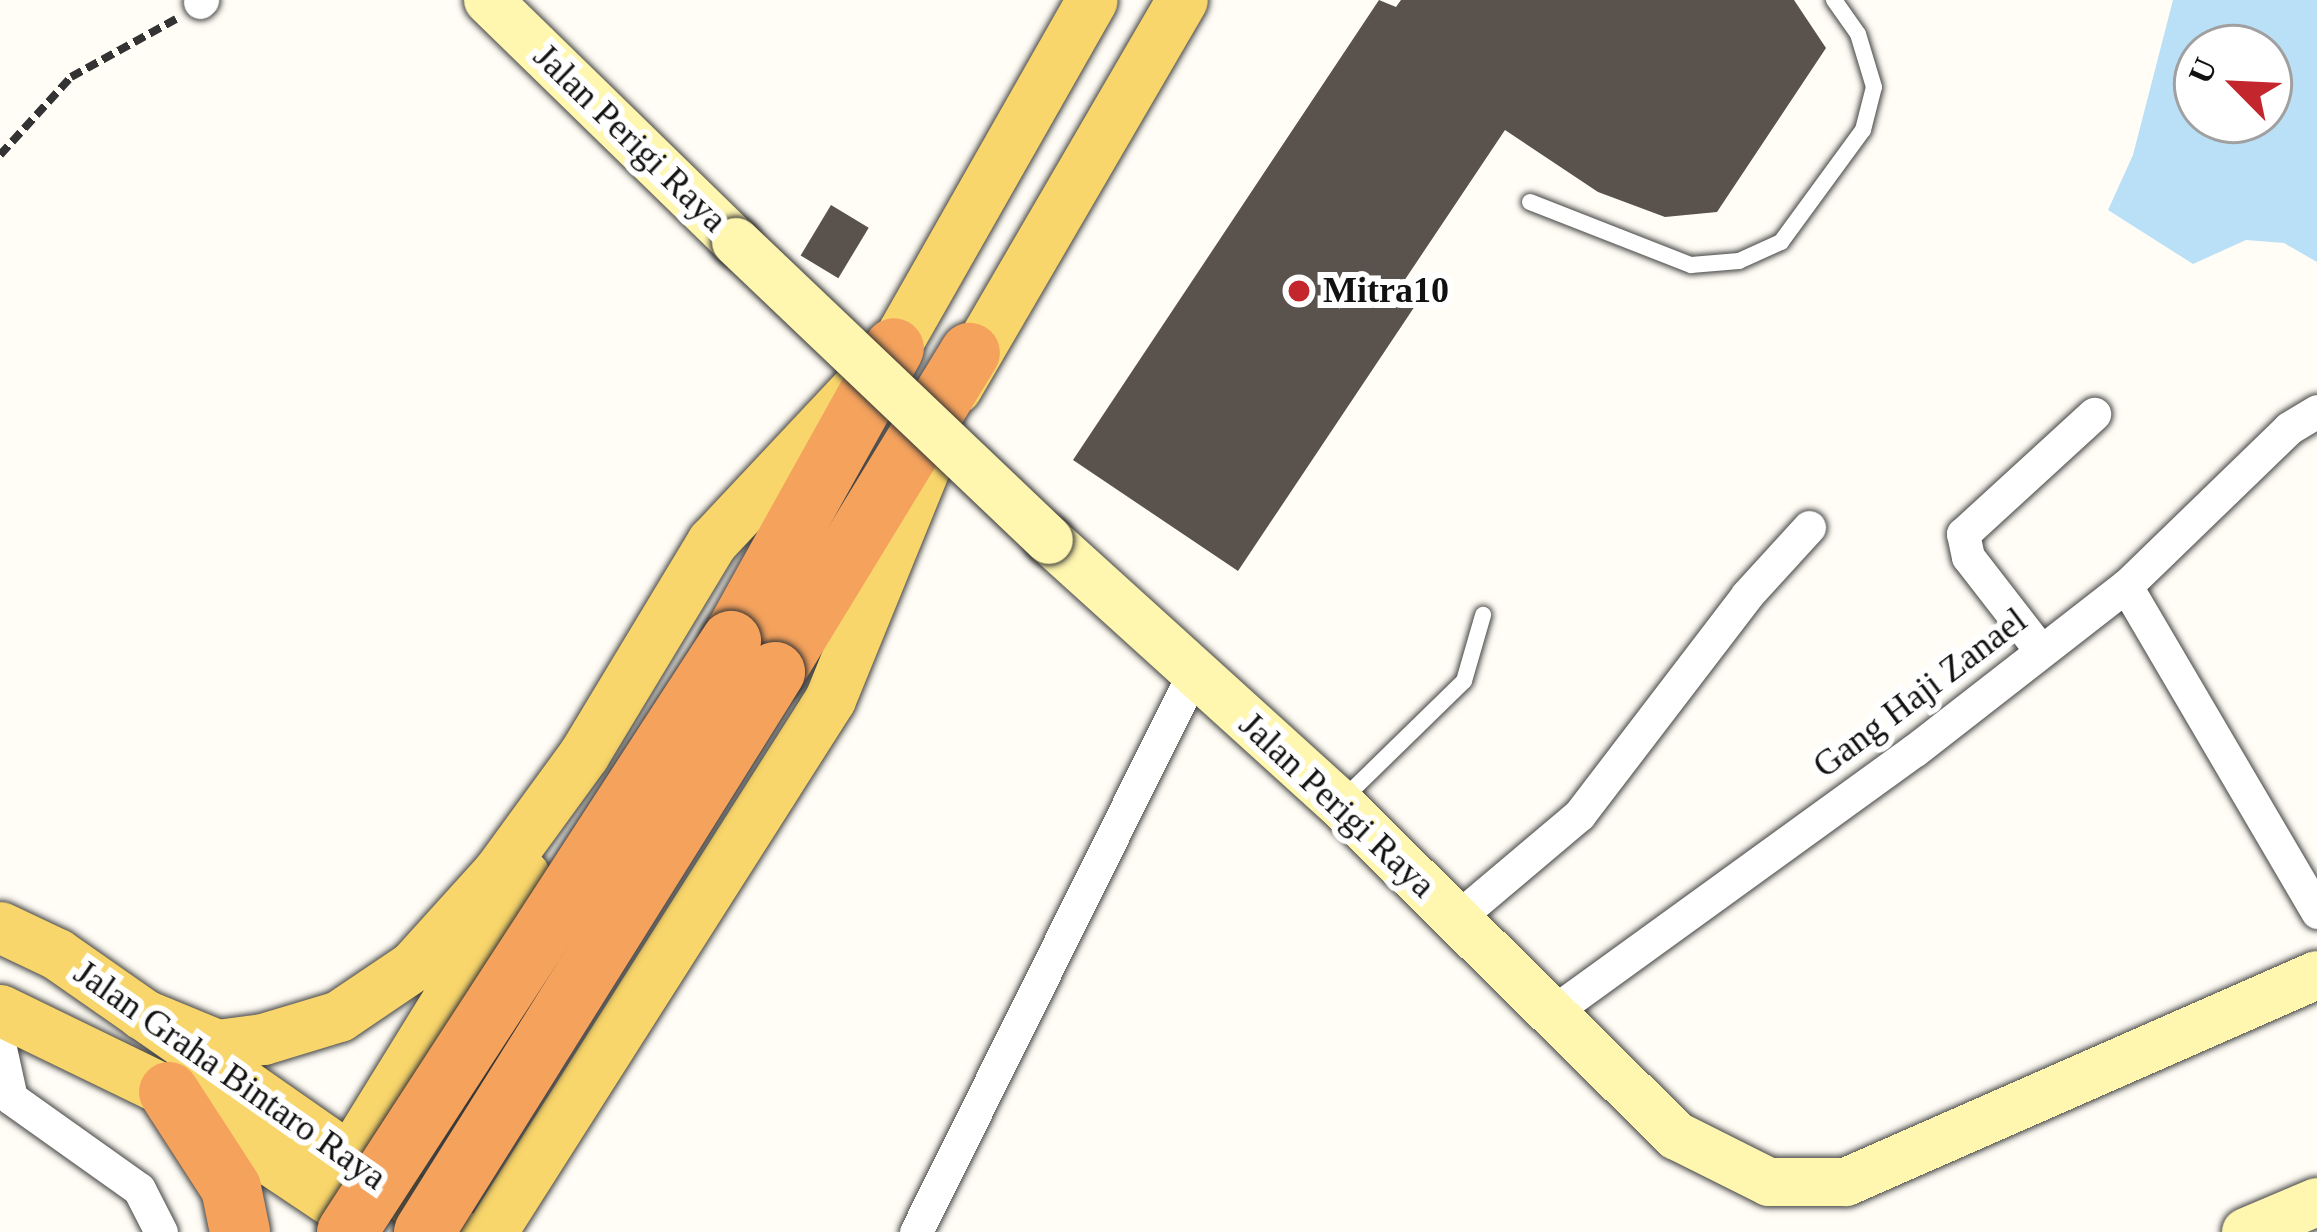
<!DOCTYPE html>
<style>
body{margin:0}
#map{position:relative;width:2317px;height:1232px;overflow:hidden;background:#fffdf5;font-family:Georgia,serif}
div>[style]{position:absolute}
.water>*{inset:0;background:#b9e0f7}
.building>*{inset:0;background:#5a524d;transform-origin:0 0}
.path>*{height:8px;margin-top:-4px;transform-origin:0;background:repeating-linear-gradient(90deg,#333 0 12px,transparent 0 18px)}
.roads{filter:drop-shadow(0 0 3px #444) drop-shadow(0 0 3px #444)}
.lane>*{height:16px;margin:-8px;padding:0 8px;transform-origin:8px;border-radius:8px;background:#fff}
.street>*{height:33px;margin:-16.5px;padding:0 16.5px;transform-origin:16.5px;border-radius:16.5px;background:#fff}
.secondary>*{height:48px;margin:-24px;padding:0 24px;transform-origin:24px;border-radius:24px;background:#fff6b0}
.primary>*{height:51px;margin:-25.5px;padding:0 25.5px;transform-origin:25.5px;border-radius:25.5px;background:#f9d66b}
.highway>*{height:60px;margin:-30px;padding:0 30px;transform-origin:30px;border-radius:30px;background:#f5a25d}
.bridges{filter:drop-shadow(0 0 3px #333) drop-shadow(0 0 3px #333)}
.secondary-bridge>*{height:48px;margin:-24px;padding:0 24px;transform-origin:24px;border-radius:24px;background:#fff6b0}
.highway-bridge>*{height:60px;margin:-30px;padding:0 30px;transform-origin:30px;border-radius:30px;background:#f5a25d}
.dots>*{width:33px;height:33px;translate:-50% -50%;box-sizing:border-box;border:6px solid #fff;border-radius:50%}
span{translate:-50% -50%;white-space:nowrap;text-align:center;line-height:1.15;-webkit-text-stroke:12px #fff;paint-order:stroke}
.street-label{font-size:36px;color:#111}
.poi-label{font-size:36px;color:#111;font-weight:700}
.left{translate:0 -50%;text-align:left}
.north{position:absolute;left:2173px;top:24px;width:120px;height:120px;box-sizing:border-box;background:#fff;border:3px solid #a0a0a0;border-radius:50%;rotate:294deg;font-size:33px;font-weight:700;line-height:48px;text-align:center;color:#111}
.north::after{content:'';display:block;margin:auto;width:42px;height:54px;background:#c4262e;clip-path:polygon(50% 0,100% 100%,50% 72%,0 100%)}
</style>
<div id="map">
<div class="water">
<div style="clip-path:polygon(evenodd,2173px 0,2317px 0,2317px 262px,2284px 243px,2246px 240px,2193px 264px,2108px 210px,2133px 155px,2173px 0,2197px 48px,2269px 48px,2269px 120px,2197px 120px,2197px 48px)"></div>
</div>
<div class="building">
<div style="clip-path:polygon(1379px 0,1396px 7px,1401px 0,1794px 0,1826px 48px,1717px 212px,1665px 217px,1598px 192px,1505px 130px,1402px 284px,1421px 297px,1238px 571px,1073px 460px)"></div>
<div style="left:831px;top:205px;width:44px;height:59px;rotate:31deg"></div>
</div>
<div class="path">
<div style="left:0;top:155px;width:105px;rotate:-47.7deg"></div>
<div style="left:71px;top:77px;width:120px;rotate:-28.9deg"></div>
</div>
<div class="roads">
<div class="lane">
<div style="left:1530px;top:202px;width:173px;rotate:21.4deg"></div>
<div style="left:1691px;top:265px;width:48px;rotate:-4.8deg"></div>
<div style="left:1739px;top:261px;width:46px;rotate:-24.3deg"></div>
<div style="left:1781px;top:242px;width:139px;rotate:-53.8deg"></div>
<div style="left:1863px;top:130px;width:44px;rotate:-75.7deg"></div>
<div style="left:1874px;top:87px;width:55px;rotate:-106.8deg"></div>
<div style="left:1858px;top:34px;width:42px;rotate:-125.2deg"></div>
<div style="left:1343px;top:799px;width:169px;rotate:-44.3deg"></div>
<div style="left:1464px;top:681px;width:69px;rotate:-73.9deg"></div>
</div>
<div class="street">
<div style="left:200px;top:2px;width:3px;rotate:-45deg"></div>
<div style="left:2126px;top:586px;width:378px;rotate:59.6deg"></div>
<div style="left:2041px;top:651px;width:119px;rotate:-127.8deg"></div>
<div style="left:1968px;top:557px;width:24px;rotate:-102deg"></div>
<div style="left:1963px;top:534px;width:178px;rotate:-42.5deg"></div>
<div style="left:1457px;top:918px;width:160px;rotate:-40.2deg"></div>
<div style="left:1579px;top:815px;width:277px;rotate:-52.6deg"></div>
<div style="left:1747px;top:595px;width:92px;rotate:-47.6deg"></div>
<div style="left:1550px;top:1014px;width:450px;rotate:-35.9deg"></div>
<div style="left:1915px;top:750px;width:267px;rotate:-37.9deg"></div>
<div style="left:2126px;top:586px;width:227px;rotate:-44.1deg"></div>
<div style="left:2289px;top:428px;width:33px;rotate:-31deg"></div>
<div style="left:0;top:1048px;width:51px;rotate:77.6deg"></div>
<div style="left:11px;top:1098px;width:157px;rotate:35.4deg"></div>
<div style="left:139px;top:1189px;width:48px;rotate:62.9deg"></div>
<div style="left:916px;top:1232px;width:625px;rotate:-63.6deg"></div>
</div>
<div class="secondary">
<div style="left:488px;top:0;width:347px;rotate:44.3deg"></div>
<div style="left:1049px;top:540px;width:390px;rotate:42.2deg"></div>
<div style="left:1338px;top:802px;width:476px;rotate:44.6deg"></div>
<div style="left:1677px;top:1136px;width:103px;rotate:26.6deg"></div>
<div style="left:1769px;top:1182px;width:77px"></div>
<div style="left:1846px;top:1182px;width:514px;rotate:-23.73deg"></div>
<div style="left:2246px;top:1232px;width:77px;rotate:-22.9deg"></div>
</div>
<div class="primary">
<div style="left:956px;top:388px;width:449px;rotate:-59.8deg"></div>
<div style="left:0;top:927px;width:63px;rotate:25.3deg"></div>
<div style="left:57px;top:954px;width:485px;rotate:34.9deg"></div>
<div style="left:0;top:1010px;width:188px;rotate:25.9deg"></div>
<div style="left:169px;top:1092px;width:219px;rotate:33.8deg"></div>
<div style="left:142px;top:1014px;width:81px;rotate:22.5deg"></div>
<div style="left:217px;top:1045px;width:46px;rotate:-7.4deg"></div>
<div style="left:263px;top:1039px;width:79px;rotate:-16.8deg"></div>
<div style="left:339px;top:1016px;width:89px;rotate:-34deg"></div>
<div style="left:413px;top:966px;width:127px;rotate:-47.9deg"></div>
<div style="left:498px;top:872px;width:146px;rotate:-53.9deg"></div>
<div style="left:584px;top:754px;width:248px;rotate:-58.9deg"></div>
<div style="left:712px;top:542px;width:266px;rotate:-46.8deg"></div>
<div style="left:894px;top:348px;width:400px;rotate:-60.4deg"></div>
<div style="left:326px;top:1196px;width:377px;rotate:-58.3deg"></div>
<div style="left:491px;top:1232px;width:632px;rotate:-57.54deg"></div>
<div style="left:830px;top:699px;width:262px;rotate:-67.8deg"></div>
</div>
<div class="highway">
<div style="left:731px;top:641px;width:335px;rotate:-60.9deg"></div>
<div style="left:775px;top:672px;width:374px;rotate:-58.6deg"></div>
<div style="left:169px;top:1092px;width:114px;rotate:57.1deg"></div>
<div style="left:231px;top:1188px;width:45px;rotate:78.4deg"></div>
</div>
</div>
<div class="bridges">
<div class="secondary-bridge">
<div style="left:736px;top:242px;width:432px;rotate:43.6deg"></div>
</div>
<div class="highway-bridge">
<div style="left:347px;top:1232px;width:705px;rotate:-56.99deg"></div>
<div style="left:424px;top:1232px;width:661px;rotate:-57.92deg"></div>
</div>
</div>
<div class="dots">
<div style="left:1299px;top:291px;background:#c4262e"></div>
</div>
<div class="street-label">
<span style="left:630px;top:138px;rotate:44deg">Jalan Perigi Raya</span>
<span style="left:1920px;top:693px;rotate:-37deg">Gang Haji Zanael</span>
<span style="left:1337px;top:805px;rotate:43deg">Jalan Perigi Raya</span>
<span style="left:230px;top:1075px;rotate:35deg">Jalan Graha Bintaro Raya</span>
</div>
<div class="poi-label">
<span class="left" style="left:1323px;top:291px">Mitra10</span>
</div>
<div class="north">U</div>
</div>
